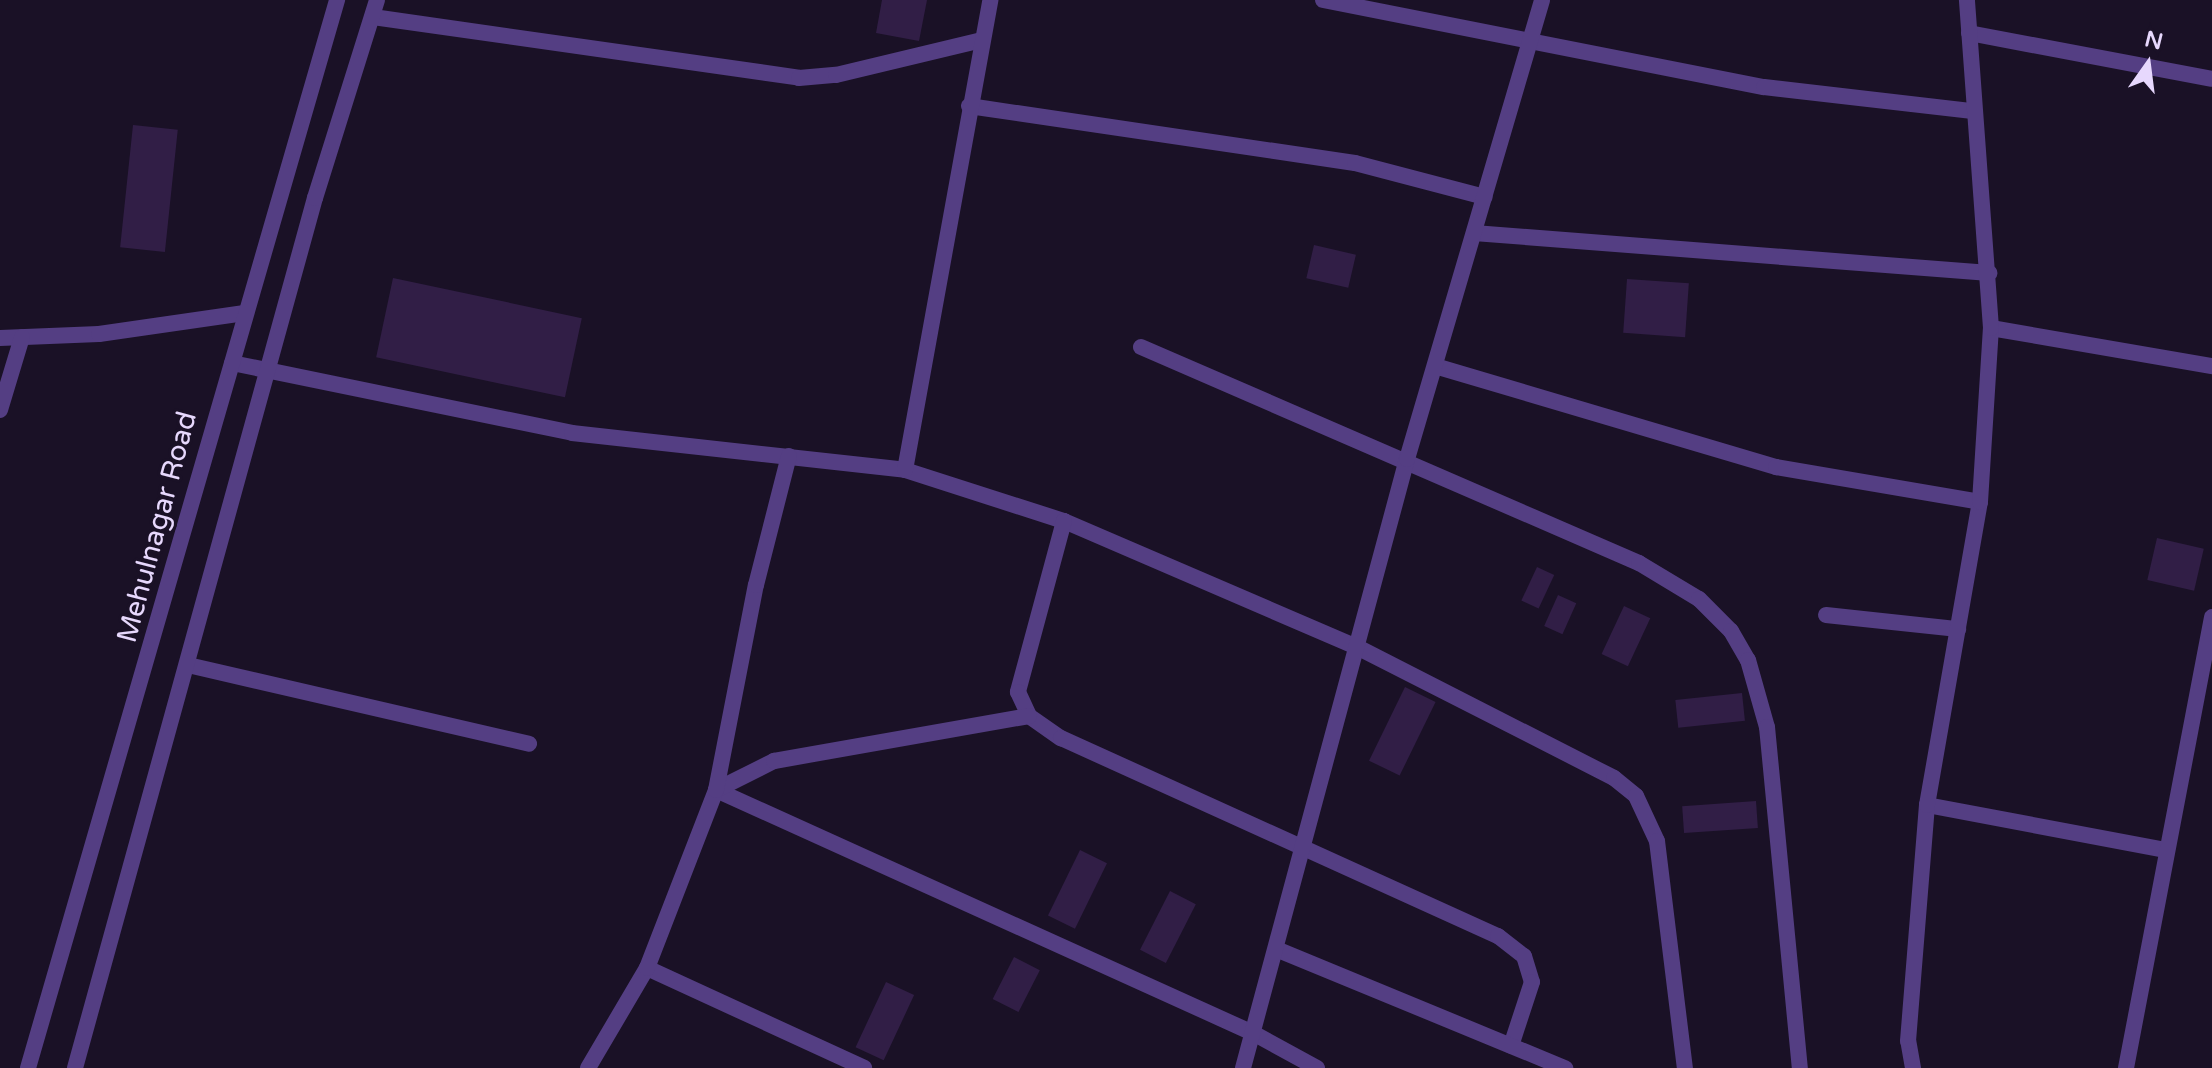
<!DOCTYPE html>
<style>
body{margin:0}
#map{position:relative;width:2212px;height:1068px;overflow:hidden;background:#1a1126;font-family:"Varela Round",sans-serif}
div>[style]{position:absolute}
.building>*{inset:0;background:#311e46;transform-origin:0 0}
.service>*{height:16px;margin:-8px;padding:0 8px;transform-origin:8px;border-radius:8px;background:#543e83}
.minor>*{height:16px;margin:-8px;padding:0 8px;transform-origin:8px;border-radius:8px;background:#543e83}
.tertiary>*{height:16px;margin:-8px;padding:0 8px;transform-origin:8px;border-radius:8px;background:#543e83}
span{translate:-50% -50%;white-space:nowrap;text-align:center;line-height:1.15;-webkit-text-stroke:6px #1a1126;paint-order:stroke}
.street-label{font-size:28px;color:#e7d8fd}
.north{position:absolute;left:2108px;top:24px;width:80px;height:80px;-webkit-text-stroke:6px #1a1126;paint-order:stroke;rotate:14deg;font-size:22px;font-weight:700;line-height:32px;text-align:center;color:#e7d8fd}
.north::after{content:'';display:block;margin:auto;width:28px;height:36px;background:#e7d8fd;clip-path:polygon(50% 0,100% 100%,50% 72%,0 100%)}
</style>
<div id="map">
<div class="building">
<div style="clip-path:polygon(882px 0,927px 0,919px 41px,876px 33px)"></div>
<div style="left:133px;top:125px;width:45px;height:123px;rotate:6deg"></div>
<div style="left:1314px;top:245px;width:43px;height:34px;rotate:13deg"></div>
<div style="left:393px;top:278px;width:193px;height:81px;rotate:12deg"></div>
<div style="left:1627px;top:279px;width:62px;height:54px;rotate:4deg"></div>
<div style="left:2157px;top:538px;width:48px;height:43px;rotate:13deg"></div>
<div style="left:1537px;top:567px;width:19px;height:37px;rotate:25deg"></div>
<div style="left:1558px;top:595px;width:20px;height:34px;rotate:24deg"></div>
<div style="left:1624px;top:606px;width:29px;height:53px;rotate:25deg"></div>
<div style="left:1405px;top:687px;width:34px;height:82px;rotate:26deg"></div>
<div style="left:1742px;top:693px;width:28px;height:67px;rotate:84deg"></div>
<div style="left:1756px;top:801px;width:27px;height:74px;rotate:86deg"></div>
<div style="left:1080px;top:850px;width:30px;height:73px;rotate:26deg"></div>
<div style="left:1170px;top:891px;width:29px;height:66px;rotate:27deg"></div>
<div style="left:1014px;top:957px;width:29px;height:47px;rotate:27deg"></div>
<div style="left:886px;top:982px;width:31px;height:72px;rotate:25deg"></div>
</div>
<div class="service">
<div style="left:188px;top:665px;width:350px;rotate:13deg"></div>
</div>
<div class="minor">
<div style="left:1323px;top:0;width:449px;rotate:11.2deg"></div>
<div style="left:1764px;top:87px;width:210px;rotate:6.6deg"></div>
<div style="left:373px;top:17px;width:430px;rotate:8.1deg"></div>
<div style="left:799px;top:78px;width:37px;rotate:-5deg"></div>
<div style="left:836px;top:75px;width:150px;rotate:-13.5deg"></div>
<div style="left:1969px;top:33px;width:247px;rotate:10.7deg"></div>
<div style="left:969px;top:106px;width:390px;rotate:8.4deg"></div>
<div style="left:1355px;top:163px;width:134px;rotate:14.7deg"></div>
<div style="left:1474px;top:233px;width:517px;rotate:4.44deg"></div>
<div style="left:1991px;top:328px;width:224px;rotate:9.8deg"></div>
<div style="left:0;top:338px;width:99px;rotate:-2.3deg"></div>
<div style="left:99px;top:334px;width:147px;rotate:-8.2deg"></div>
<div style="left:1141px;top:347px;width:543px;rotate:23.45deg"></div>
<div style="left:1639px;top:563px;width:70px;rotate:31deg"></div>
<div style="left:1699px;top:599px;width:45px;rotate:45deg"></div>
<div style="left:1731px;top:631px;width:34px;rotate:60deg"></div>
<div style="left:1748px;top:660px;width:70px;rotate:74.2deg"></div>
<div style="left:1767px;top:727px;width:343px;rotate:84.5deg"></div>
<div style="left:232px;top:363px;width:347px;rotate:11.6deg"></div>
<div style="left:572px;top:433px;width:335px;rotate:6.3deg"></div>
<div style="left:905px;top:470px;width:167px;rotate:17.8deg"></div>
<div style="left:1064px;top:521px;width:319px;rotate:23.3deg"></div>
<div style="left:1357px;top:647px;width:288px;rotate:27deg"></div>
<div style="left:1614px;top:778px;width:28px;rotate:39deg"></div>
<div style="left:1636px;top:796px;width:50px;rotate:65deg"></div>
<div style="left:1657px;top:841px;width:229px;rotate:83deg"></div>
<div style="left:1435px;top:366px;width:356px;rotate:16.5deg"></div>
<div style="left:1776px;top:467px;width:207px;rotate:9.7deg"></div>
<div style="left:0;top:410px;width:76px;rotate:-73.2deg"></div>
<div style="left:905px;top:470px;width:478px;rotate:-79.7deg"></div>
<div style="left:1064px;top:521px;width:177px;rotate:105.1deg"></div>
<div style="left:1018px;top:692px;width:26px;rotate:65deg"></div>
<div style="left:1029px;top:716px;width:39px;rotate:35deg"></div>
<div style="left:1061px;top:738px;width:480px;rotate:24.4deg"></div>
<div style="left:1498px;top:936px;width:33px;rotate:38deg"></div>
<div style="left:1524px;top:956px;width:27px;rotate:73deg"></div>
<div style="left:1532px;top:982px;width:67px;rotate:108.2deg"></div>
<div style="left:1826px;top:615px;width:133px;rotate:6.1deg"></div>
<div style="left:716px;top:790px;width:589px;rotate:24.35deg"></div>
<div style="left:1253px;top:1033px;width:73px;rotate:28.7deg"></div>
<div style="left:716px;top:790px;width:65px;rotate:-26.6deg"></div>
<div style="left:774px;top:761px;width:259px;rotate:-10deg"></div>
<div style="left:1927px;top:805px;width:242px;rotate:10.7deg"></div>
<div style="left:1276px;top:949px;width:313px;rotate:22.4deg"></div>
<div style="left:647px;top:968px;width:239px;rotate:24.7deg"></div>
<div style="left:588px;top:1068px;width:116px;rotate:-59.5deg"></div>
<div style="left:647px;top:968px;width:191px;rotate:-68.8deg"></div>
<div style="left:716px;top:790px;width:209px;rotate:-79deg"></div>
<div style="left:756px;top:585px;width:133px;rotate:-75.7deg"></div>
<div style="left:1243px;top:1068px;width:631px;rotate:-74.93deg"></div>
<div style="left:1407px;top:459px;width:478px;rotate:-73.6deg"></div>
<div style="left:1913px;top:1068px;width:27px;rotate:-100deg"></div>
<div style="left:1908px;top:1041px;width:237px;rotate:-85.4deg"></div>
<div style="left:1927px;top:805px;width:308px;rotate:-80.1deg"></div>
<div style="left:1980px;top:502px;width:174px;rotate:-86.4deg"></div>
<div style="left:1991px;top:328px;width:329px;rotate:-94.2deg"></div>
<div style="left:2126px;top:1068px;width:459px;rotate:-79.2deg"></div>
</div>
<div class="tertiary">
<div style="left:28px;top:1068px;width:1112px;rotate:-73.86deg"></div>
<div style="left:75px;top:1068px;width:902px;rotate:-74.58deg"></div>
<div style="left:315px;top:198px;width:207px;rotate:-72.6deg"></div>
</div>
<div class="street-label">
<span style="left:157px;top:527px;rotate:-75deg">Mehulnagar Road</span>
</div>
<div class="north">N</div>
</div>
